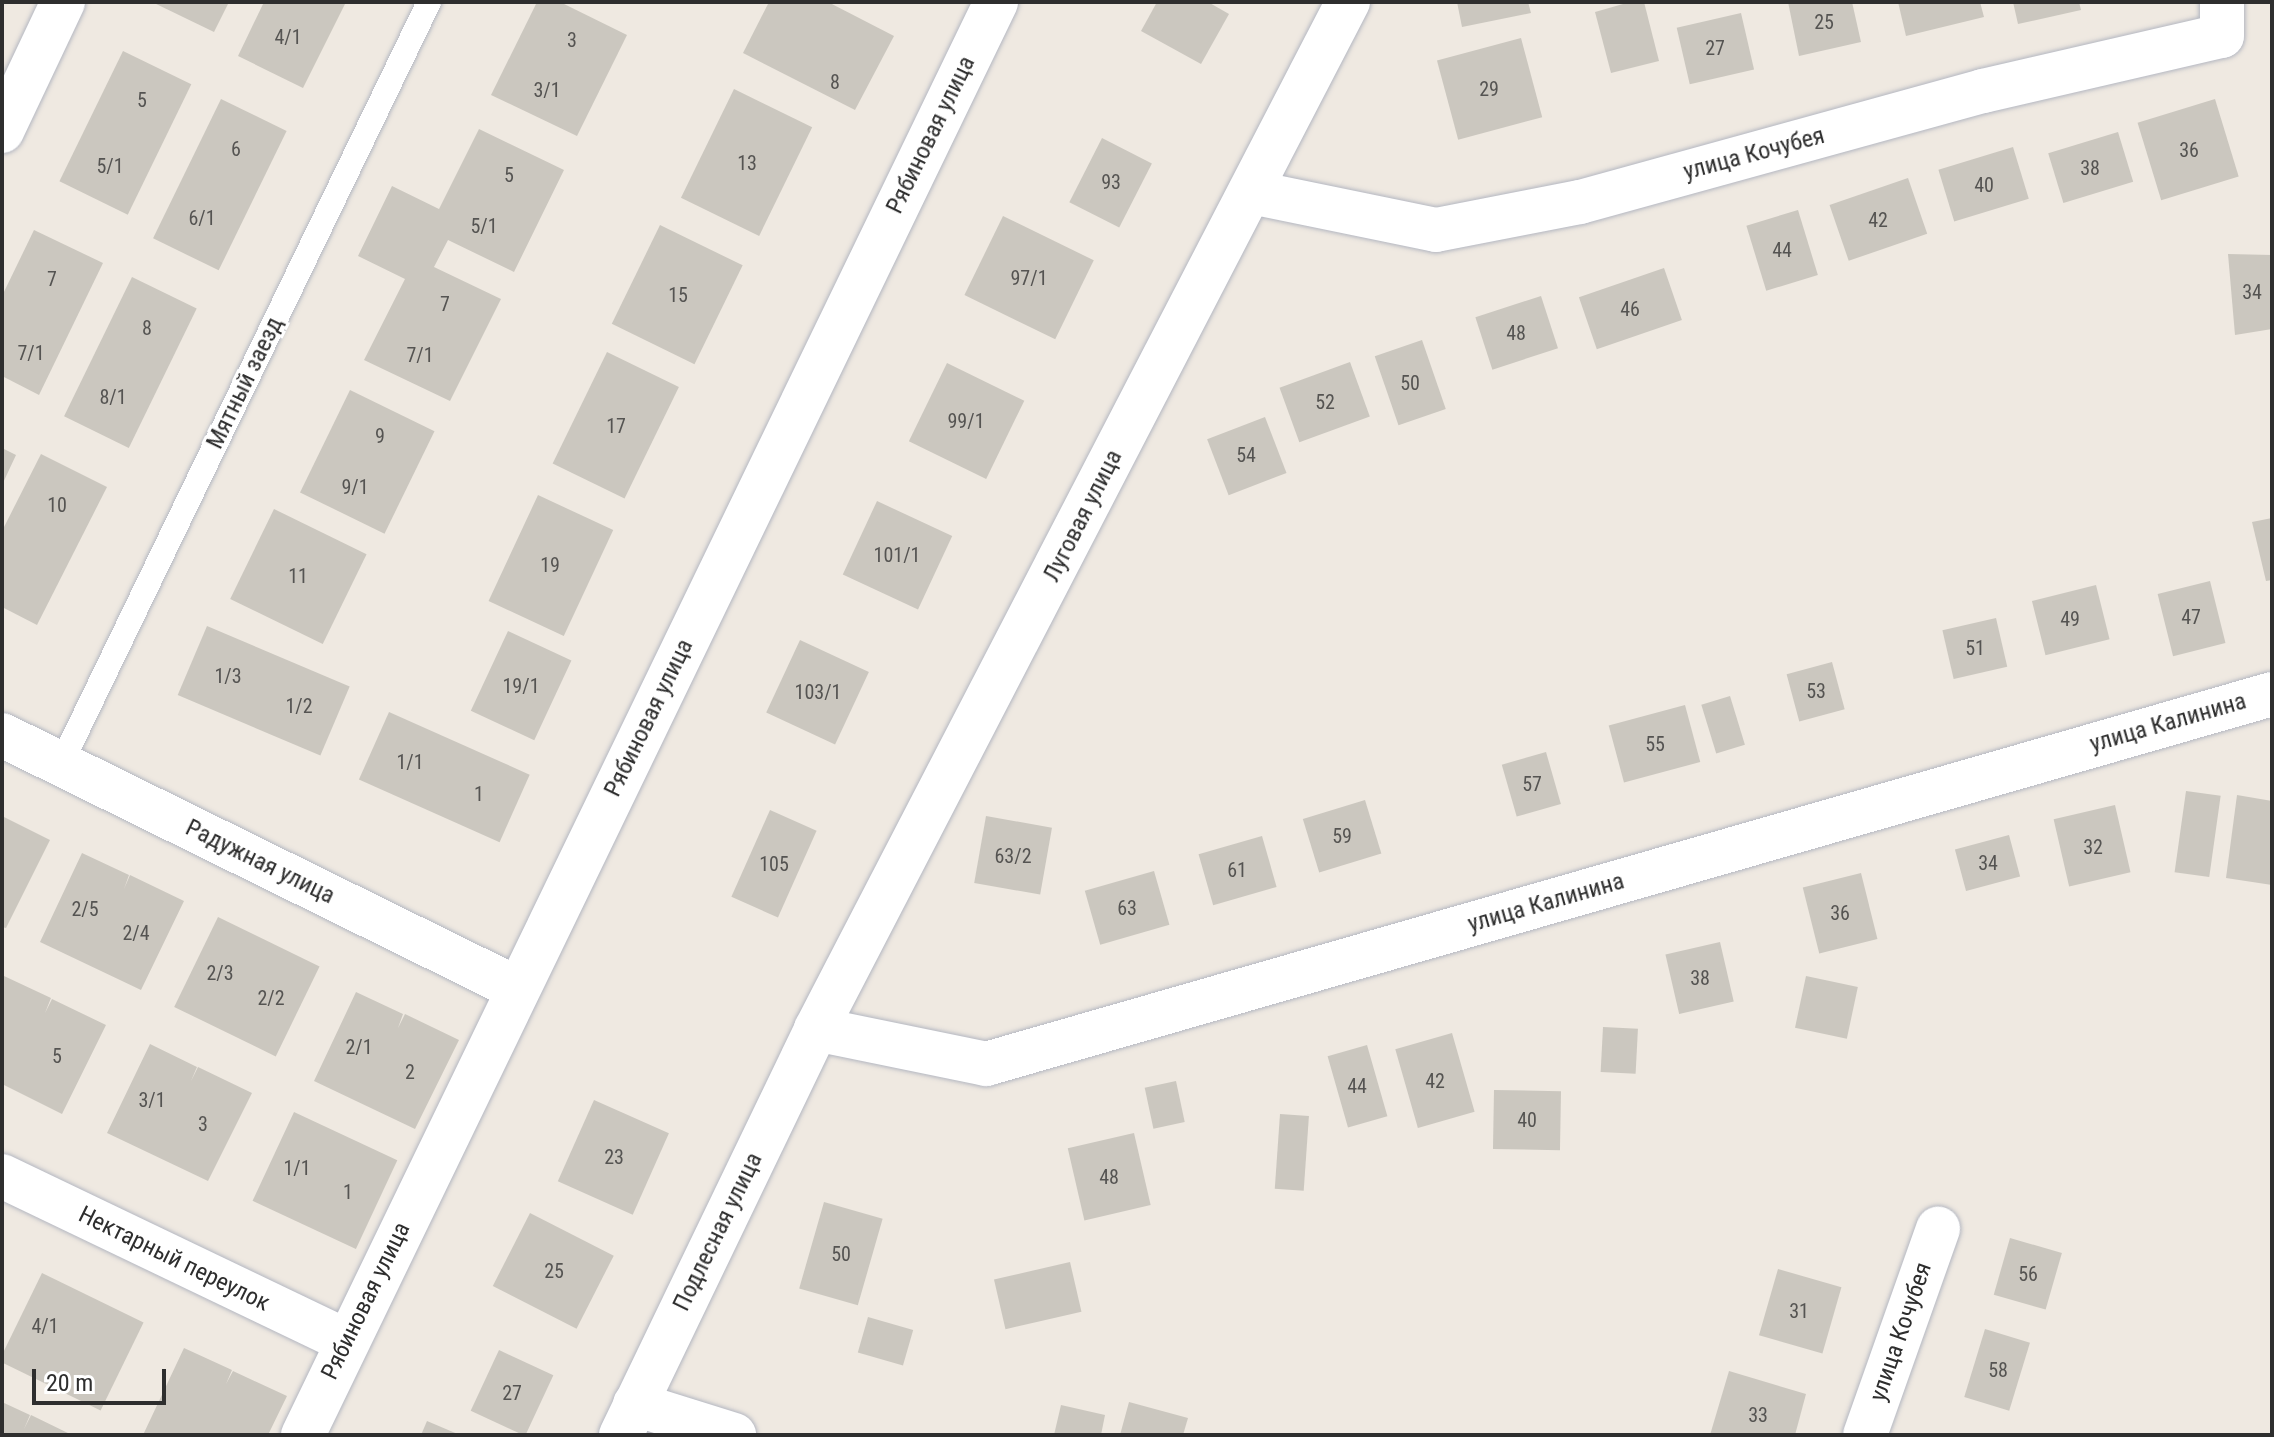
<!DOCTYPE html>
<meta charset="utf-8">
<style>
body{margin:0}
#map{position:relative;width:2274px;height:1437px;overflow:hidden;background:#efe9e1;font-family:"Roboto Condensed",sans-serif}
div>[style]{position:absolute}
.building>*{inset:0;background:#cbc7bf;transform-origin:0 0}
.roads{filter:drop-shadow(0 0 2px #b4b7c1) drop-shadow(0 0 2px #b4b7c1)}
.lane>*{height:24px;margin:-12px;padding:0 12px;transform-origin:12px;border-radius:12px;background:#fff}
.street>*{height:44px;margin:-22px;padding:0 22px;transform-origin:22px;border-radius:22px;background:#fff}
span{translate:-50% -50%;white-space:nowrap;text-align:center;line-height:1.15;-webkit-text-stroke:6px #fff;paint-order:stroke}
.number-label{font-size:20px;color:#555452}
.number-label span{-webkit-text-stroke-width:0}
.street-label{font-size:24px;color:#2e2e2e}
.frame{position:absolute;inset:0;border:4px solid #2e2e2e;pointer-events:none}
.scale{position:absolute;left:32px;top:1369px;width:134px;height:36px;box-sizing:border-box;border:4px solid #2e2e2e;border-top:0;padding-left:10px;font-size:24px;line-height:28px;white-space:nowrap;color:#2e2e2e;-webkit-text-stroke:6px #fff;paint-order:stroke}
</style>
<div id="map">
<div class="building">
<div style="clip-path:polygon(152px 2px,229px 2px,214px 32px)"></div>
<div style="clip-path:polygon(264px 2px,346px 2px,303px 88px,238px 56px)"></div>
<div style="clip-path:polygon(537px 2px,560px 2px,627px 35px,577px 136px,491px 95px)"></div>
<div style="clip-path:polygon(769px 2px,828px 2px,894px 36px,855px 110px,743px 53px)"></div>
<div style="clip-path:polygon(1157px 2px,1208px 2px,1229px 14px,1201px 64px,1141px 31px)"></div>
<div style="clip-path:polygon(1457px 2px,1528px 2px,1531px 13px,1462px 27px)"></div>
<div style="clip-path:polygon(1630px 2px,1644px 2px,1659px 61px,1611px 73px,1595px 12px)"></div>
<div style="clip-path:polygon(1788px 2px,1852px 2px,1861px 42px,1799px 56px)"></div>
<div style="clip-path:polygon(1898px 2px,1980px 2px,1984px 17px,1906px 36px)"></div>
<div style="clip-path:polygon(2013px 2px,2079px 2px,2081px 10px,2018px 24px)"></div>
<div style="left:1741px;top:13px;width:58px;height:66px;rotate:77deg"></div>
<div style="left:1521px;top:38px;width:82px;height:87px;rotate:75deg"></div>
<div style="left:123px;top:51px;width:76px;height:145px;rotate:26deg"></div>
<div style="left:734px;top:89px;width:87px;height:121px;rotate:26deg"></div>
<div style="left:221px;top:99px;width:73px;height:155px;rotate:26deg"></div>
<div style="left:2215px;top:99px;width:81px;height:81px;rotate:73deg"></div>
<div style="clip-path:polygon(479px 129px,564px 170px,514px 272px,448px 240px,434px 267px,501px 299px,450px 401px,364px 360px,405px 279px,358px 256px,392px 186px,439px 209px)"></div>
<div style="left:2118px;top:132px;width:52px;height:73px;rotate:73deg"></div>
<div style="left:1102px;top:138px;width:56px;height:72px;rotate:27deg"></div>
<div style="left:2013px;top:147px;width:54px;height:78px;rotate:73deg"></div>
<div style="left:1908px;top:178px;width:59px;height:83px;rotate:71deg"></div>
<div style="left:1798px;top:210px;width:68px;height:54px;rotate:73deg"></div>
<div style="left:1003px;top:216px;width:101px;height:88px;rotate:26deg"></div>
<div style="left:660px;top:225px;width:92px;height:110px;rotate:26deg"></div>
<div style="clip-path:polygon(34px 230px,103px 263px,39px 395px,2px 376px,2px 296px)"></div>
<div style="clip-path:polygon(2228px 254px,2272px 255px,2272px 329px,2235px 335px)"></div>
<div style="left:1664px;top:268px;width:55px;height:90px;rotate:71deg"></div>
<div style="left:132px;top:277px;width:72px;height:155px;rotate:26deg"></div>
<div style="left:1541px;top:296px;width:55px;height:69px;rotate:72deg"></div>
<div style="left:1422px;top:340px;width:73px;height:50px;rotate:71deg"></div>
<div style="left:607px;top:352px;width:80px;height:124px;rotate:26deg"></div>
<div style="left:1350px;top:362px;width:58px;height:75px;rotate:70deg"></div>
<div style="left:947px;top:363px;width:86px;height:87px;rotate:26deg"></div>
<div style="left:350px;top:390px;width:94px;height:114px;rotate:26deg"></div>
<div style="left:1265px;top:417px;width:60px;height:62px;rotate:69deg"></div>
<div style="clip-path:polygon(2px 448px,16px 455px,2px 485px)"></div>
<div style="clip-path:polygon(41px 454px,107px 487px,37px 625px,2px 607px,2px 531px)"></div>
<div style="left:538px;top:495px;width:83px;height:117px;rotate:25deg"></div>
<div style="left:877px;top:501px;width:83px;height:81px;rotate:25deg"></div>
<div style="left:274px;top:509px;width:103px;height:100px;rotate:26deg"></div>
<div style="clip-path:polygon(2272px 518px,2272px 580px,2266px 581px,2252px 522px)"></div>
<div style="left:2210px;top:581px;width:64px;height:54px;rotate:76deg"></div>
<div style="left:2096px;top:585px;width:56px;height:66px;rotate:76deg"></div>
<div style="left:1996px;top:618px;width:50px;height:55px;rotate:77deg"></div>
<div style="left:207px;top:626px;width:155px;height:75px;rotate:23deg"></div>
<div style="left:508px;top:631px;width:70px;height:88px;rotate:25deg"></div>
<div style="left:800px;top:640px;width:76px;height:80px;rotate:25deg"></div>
<div style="left:1832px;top:662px;width:49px;height:47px;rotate:75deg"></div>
<div style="left:1730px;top:696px;width:51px;height:30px;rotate:73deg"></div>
<div style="left:1685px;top:705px;width:59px;height:79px;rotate:75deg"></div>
<div style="left:389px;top:712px;width:154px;height:74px;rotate:24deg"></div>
<div style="left:1546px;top:752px;width:54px;height:46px;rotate:74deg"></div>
<div style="left:2186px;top:791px;width:35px;height:82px;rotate:8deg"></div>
<div style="clip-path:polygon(2237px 795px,2272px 801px,2272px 885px,2226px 878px)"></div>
<div style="left:1365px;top:800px;width:56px;height:65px;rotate:73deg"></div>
<div style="left:2115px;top:805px;width:69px;height:63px;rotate:77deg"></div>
<div style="left:770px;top:810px;width:51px;height:95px;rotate:24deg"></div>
<div style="clip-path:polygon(2px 816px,50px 840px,6px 928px,2px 927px)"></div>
<div style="left:986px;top:816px;width:67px;height:68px;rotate:10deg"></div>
<div style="left:2009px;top:835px;width:43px;height:56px;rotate:75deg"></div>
<div style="left:1262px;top:836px;width:53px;height:66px;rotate:74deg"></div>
<div style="clip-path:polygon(82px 853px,129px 875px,124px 889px,130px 875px,184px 901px,141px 990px,40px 942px)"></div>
<div style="left:1154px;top:871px;width:56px;height:72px;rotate:74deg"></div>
<div style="left:1861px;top:873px;width:68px;height:60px;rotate:76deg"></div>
<div style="left:218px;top:917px;width:113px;height:100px;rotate:26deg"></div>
<div style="left:1720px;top:942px;width:61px;height:56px;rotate:77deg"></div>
<div style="clip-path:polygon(4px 976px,51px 998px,45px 1013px,52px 999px,106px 1025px,62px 1114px,2px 1084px)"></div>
<div style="left:1806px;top:976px;width:53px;height:53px;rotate:12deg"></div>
<div style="clip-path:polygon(356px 992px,403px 1014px,398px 1028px,405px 1014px,459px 1040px,415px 1129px,314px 1081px)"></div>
<div style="left:1603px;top:1027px;width:35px;height:45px;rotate:3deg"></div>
<div style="left:1452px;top:1033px;width:82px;height:59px;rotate:74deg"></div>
<div style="clip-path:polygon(150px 1044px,197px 1067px,191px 1081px,198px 1067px,252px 1093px,208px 1181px,107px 1133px)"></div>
<div style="left:1367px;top:1045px;width:74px;height:41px;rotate:74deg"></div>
<div style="left:1176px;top:1081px;width:42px;height:32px;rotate:78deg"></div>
<div style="left:1494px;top:1090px;width:67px;height:59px;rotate:1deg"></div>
<div style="left:594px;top:1100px;width:82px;height:89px;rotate:24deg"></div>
<div style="left:294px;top:1112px;width:114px;height:98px;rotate:25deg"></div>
<div style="left:1280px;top:1114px;width:29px;height:75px;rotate:4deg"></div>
<div style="left:1134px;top:1133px;width:74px;height:68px;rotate:77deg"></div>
<div style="left:824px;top:1202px;width:61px;height:90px;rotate:16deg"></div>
<div style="left:530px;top:1213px;width:94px;height:82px;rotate:27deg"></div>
<div style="left:2010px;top:1238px;width:54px;height:59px;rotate:16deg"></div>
<div style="left:1070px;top:1262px;width:51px;height:78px;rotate:77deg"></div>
<div style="left:1778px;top:1269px;width:66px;height:69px;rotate:16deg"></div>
<div style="left:42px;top:1273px;width:113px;height:98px;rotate:26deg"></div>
<div style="left:868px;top:1317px;width:47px;height:37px;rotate:16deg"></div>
<div style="left:1985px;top:1329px;width:47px;height:71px;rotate:17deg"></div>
<div style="clip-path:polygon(184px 1348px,232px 1370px,226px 1384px,233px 1371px,287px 1396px,268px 1435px,143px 1435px)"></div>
<div style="left:499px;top:1350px;width:60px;height:67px;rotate:25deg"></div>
<div style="clip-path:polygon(1729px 1371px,1806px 1394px,1795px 1435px,1710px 1435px)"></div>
<div style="clip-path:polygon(2px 1402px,30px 1415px,24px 1429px,31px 1415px,72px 1435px,2px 1435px)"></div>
<div style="clip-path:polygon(1129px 1402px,1188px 1418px,1183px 1435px,1120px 1435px)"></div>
<div style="clip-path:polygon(1061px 1405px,1105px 1415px,1101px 1435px,1054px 1435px)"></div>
<div style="clip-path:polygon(427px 1421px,460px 1435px,421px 1435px)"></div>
</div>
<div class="roads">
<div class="lane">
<div style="left:61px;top:764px;width:846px;rotate:-64.22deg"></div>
</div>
<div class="street">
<div style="left:2px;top:131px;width:143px;rotate:-64.7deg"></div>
<div style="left:1251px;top:192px;width:189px;rotate:11.6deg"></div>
<div style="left:1436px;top:230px;width:147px;rotate:-11deg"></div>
<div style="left:1580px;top:202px;width:418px;rotate:-15.4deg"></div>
<div style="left:1983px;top:91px;width:245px;rotate:-13deg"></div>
<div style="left:2222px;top:36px;width:34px;rotate:-90deg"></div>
<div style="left:2px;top:735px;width:575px;rotate:26.21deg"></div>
<div style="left:816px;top:1029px;width:174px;rotate:11.6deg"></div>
<div style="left:986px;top:1064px;width:1338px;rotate:-16.05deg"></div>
<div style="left:2px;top:1176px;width:382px;rotate:25.6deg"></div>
<div style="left:635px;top:1404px;width:104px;rotate:17.4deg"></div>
<div style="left:303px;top:1435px;width:1592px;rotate:-64.19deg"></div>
<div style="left:621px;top:1435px;width:450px;rotate:-64.3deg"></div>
<div style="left:816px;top:1029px;width:1157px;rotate:-62.62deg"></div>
<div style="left:1865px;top:1435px;width:219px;rotate:-70.5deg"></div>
</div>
</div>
<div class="number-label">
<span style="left:1824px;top:22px">25</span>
<span style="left:288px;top:37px">4/1</span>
<span style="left:572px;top:40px">3</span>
<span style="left:1715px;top:48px">27</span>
<span style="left:835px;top:82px">8</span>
<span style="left:1489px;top:89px">29</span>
<span style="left:547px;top:90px">3/1</span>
<span style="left:142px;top:100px">5</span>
<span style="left:236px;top:149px">6</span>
<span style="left:2189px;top:150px">36</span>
<span style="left:747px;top:163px">13</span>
<span style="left:110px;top:166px">5/1</span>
<span style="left:2090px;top:168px">38</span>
<span style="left:509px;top:175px">5</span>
<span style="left:1111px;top:182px">93</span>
<span style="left:1984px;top:185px">40</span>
<span style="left:202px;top:218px">6/1</span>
<span style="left:1878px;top:220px">42</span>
<span style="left:484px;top:226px">5/1</span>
<span style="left:1782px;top:250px">44</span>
<span style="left:1029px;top:278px">97/1</span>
<span style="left:52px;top:279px">7</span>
<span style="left:2252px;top:292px">34</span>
<span style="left:678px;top:295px">15</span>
<span style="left:445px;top:304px">7</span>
<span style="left:1630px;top:309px">46</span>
<span style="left:147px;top:328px">8</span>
<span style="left:1516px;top:333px">48</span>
<span style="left:31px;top:353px">7/1</span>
<span style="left:420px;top:355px">7/1</span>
<span style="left:1410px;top:383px">50</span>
<span style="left:113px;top:397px">8/1</span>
<span style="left:1325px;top:402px">52</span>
<span style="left:966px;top:421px">99/1</span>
<span style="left:616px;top:426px">17</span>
<span style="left:380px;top:436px">9</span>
<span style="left:1246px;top:455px">54</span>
<span style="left:355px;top:487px">9/1</span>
<span style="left:57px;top:505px">10</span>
<span style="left:897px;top:555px">101/1</span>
<span style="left:550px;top:565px">19</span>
<span style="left:298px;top:576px">11</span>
<span style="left:2191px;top:617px">47</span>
<span style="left:2070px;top:619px">49</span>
<span style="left:1975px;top:648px">51</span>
<span style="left:228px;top:676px">1/3</span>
<span style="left:521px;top:686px">19/1</span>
<span style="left:1816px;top:691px">53</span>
<span style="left:818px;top:692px">103/1</span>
<span style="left:299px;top:706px">1/2</span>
<span style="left:1655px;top:744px">55</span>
<span style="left:410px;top:762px">1/1</span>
<span style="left:1532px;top:784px">57</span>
<span style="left:479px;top:794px">1</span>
<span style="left:1342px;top:836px">59</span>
<span style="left:2093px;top:847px">32</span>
<span style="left:1013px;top:856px">63/2</span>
<span style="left:1988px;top:863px">34</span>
<span style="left:774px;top:864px">105</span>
<span style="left:1237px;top:870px">61</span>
<span style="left:1127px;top:908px">63</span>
<span style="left:85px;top:909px">2/5</span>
<span style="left:1840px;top:913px">36</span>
<span style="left:136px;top:933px">2/4</span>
<span style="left:220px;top:973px">2/3</span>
<span style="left:1700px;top:978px">38</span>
<span style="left:271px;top:998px">2/2</span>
<span style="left:359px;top:1047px">2/1</span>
<span style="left:57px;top:1056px">5</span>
<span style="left:410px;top:1072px">2</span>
<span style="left:1435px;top:1081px">42</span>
<span style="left:1357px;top:1086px">44</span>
<span style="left:152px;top:1100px">3/1</span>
<span style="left:1527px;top:1120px">40</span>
<span style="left:203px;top:1124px">3</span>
<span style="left:614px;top:1157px">23</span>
<span style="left:297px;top:1168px">1/1</span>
<span style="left:1109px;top:1177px">48</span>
<span style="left:348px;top:1192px">1</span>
<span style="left:841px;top:1254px">50</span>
<span style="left:554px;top:1271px">25</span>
<span style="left:2028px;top:1274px">56</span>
<span style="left:1799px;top:1311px">31</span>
<span style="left:45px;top:1326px">4/1</span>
<span style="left:1998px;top:1370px">58</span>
<span style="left:512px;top:1393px">27</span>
<span style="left:1758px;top:1415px">33</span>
</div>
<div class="street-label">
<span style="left:931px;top:135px;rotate:-64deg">Рябиновая улица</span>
<span style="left:1754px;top:154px;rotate:-15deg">улица Кочубея</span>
<span style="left:245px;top:383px;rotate:-64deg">Мятный заезд</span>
<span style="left:1083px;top:516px;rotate:-63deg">Луговая улица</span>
<span style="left:649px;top:718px;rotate:-64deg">Рябиновая улица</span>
<span style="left:2168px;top:723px;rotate:-16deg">улица Калинина</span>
<span style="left:260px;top:862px;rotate:26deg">Радужная улица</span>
<span style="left:1546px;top:903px;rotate:-16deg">улица Калинина</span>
<span style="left:718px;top:1232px;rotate:-64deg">Подлесная улица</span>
<span style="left:174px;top:1259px;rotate:26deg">Нектарный переулок</span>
<span style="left:366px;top:1301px;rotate:-64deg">Рябиновая улица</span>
<span style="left:1901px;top:1332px;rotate:-71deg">улица Кочубея</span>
</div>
<div class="frame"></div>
<div class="scale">20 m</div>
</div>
